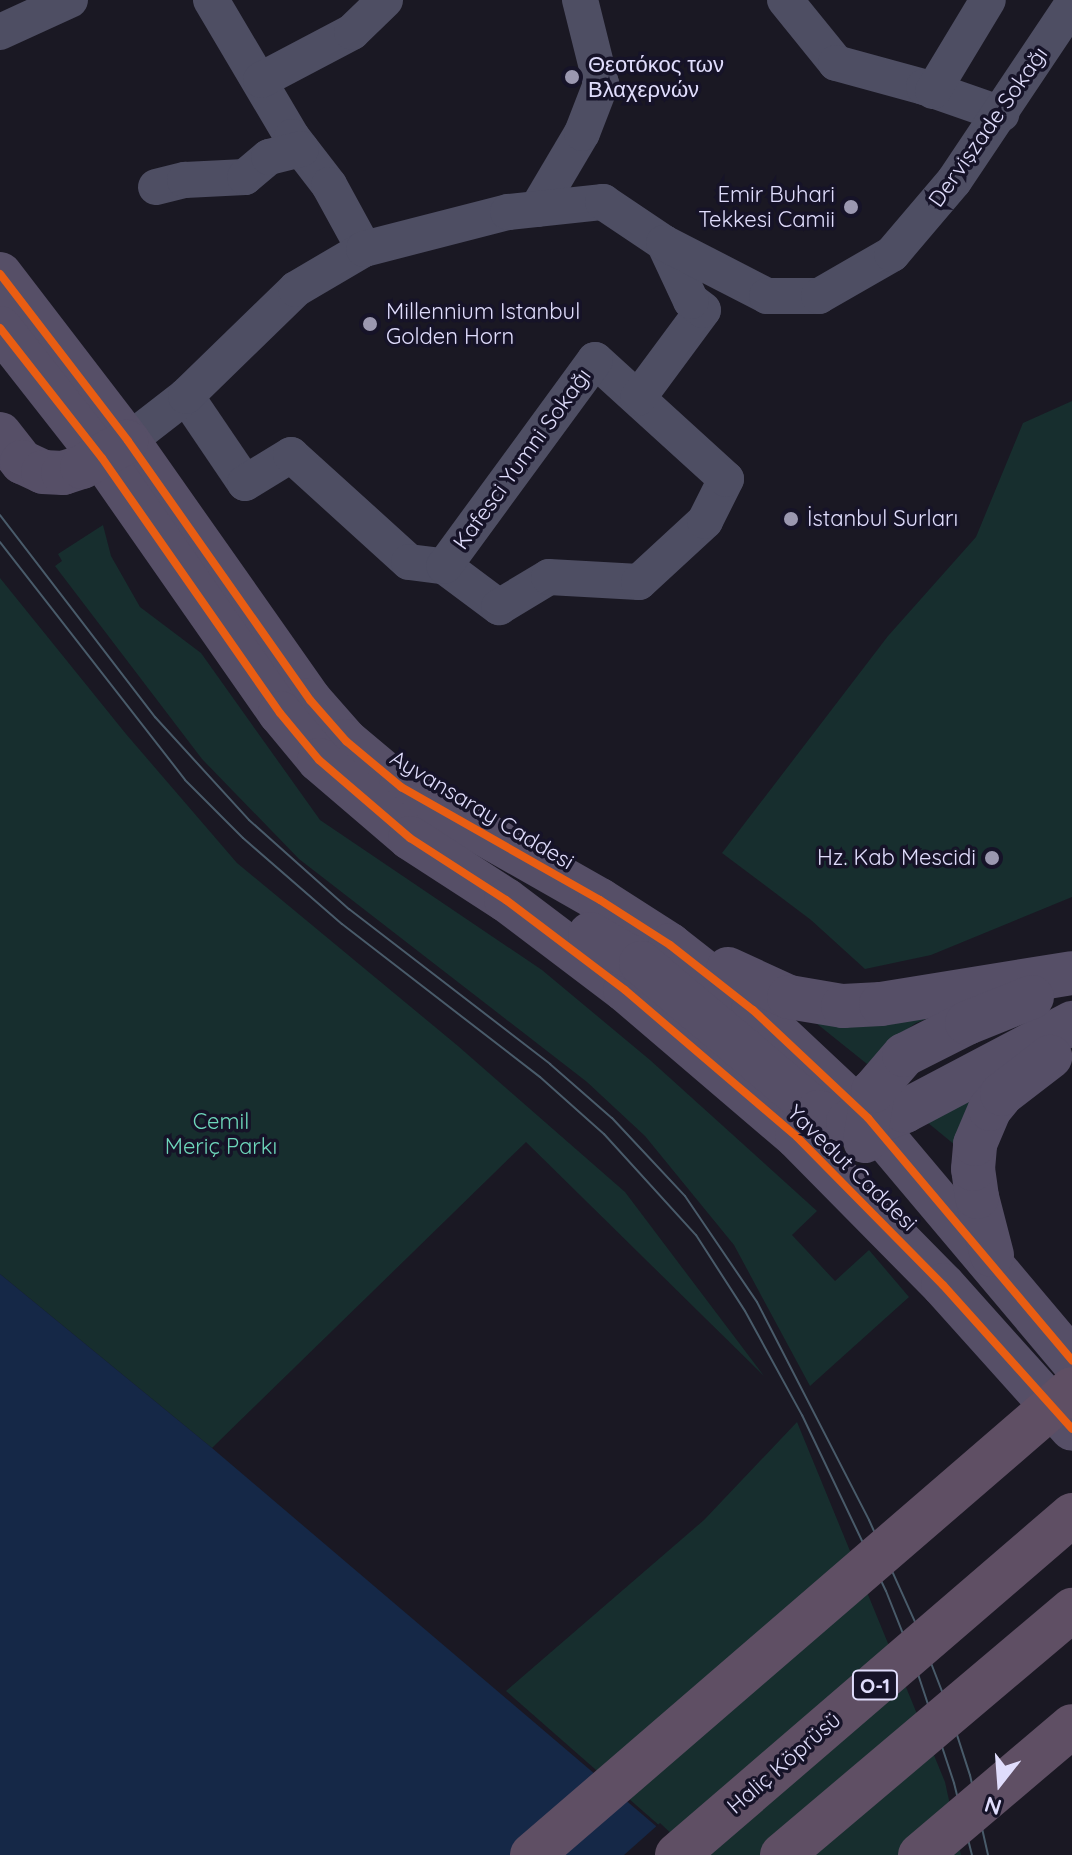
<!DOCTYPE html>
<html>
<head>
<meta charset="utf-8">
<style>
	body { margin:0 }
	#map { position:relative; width:1072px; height:1855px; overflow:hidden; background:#1a1823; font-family:Quicksand,sans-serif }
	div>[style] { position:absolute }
	.green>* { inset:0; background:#172e2e }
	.water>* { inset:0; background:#152847 }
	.pier>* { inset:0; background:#1a1823 }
	.minor>* { height:36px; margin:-18px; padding:0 18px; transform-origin:18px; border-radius:18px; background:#4e4e63 }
	.major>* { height:44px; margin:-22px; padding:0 22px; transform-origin:22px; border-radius:22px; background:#564f67 }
	.tram>* { height:2px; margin:-1px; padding:0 1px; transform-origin:1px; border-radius:1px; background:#495b6a }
	.highway-bridge>* { height:44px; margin:-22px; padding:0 22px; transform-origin:22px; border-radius:22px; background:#5f4f64 }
	.cycleway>* { height:8px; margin:-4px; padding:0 4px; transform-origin:4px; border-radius:4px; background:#e95d12 }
	.dots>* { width:22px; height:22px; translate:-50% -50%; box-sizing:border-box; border:4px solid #161328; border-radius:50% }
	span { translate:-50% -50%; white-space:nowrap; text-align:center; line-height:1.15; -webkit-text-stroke:7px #161328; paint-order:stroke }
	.shield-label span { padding:2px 6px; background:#161328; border:2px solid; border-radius:6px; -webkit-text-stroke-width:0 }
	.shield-label { font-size:20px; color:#e0ddfc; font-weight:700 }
	.poi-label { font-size:22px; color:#e0ddfc }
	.left { translate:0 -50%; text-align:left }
	.right { translate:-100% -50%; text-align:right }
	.street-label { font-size:22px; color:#e0ddfc }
	.park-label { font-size:22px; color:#6ed7bb }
	.north { position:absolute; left:960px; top:1743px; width:80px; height:80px; -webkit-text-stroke:6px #161328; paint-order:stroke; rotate:197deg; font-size:22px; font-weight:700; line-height:32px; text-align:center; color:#e0ddfc }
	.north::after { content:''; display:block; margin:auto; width:28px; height:36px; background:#e0ddfc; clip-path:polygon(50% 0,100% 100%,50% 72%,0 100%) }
</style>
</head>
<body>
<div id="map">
	<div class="green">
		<div style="clip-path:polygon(1072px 401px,1072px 897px,931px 955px,865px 969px,811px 920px,722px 853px,888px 636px,976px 537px,1023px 423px)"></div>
		<div style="clip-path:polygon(103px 525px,111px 556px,140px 607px,201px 653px,320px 820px,542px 970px,650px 1060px,817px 1211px,792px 1235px,835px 1281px,869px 1250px,909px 1297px,810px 1386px,734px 1245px,645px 1136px,587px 1082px,299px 859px,202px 759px,55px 566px,62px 561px,58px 554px)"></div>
		<div style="clip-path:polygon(0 578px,126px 734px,237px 863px,458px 1046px,625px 1192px,764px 1376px,526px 1142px,212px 1448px,0 1274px)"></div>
		<div style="clip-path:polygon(954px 1008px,916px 1023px,886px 1044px,867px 1064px,816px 1023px)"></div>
		<div style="clip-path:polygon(989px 1085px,961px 1150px,922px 1118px)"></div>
		<div style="clip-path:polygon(797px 1422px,945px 1782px,961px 1855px,693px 1855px,506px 1691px,704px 1520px)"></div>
	</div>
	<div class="water">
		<div style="clip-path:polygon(0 1274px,212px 1448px,690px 1855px,0 1855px)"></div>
	</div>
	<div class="pier">
		<div style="clip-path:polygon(660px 1823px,694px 1855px,624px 1855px)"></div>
	</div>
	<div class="minor">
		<div style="left:211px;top:0;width:159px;rotate:59.4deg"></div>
		<div style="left:292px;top:137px;width:61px;rotate:52.4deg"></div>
		<div style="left:329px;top:185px;width:73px;rotate:61.3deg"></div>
		<div style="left:785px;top:0;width:81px;rotate:51deg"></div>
		<div style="left:836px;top:63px;width:91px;rotate:15.3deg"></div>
		<div style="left:924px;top:87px;width:82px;rotate:19.3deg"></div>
		<div style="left:0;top:32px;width:77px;rotate:-24.6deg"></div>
		<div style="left:261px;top:80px;width:103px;rotate:-27.8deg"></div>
		<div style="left:352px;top:32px;width:46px;rotate:-44.1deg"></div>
		<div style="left:933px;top:91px;width:106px;rotate:-58.9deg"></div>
		<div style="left:156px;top:187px;width:30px;rotate:-14deg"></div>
		<div style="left:185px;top:180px;width:60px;rotate:-2.9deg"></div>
		<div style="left:245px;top:177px;width:31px;rotate:-40deg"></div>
		<div style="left:269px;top:157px;width:33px;rotate:-14deg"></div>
		<div style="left:537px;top:209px;width:88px;rotate:-59.4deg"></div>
		<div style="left:582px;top:133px;width:53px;rotate:-68.8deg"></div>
		<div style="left:601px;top:84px;width:87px;rotate:-104deg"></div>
		<div style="left:186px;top:396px;width:105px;rotate:55.9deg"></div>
		<div style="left:245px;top:483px;width:54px;rotate:-31.3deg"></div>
		<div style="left:291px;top:455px;width:159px;rotate:42.2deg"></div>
		<div style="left:409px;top:562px;width:35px;rotate:7deg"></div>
		<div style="left:444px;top:566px;width:69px;rotate:36.7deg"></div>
		<div style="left:499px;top:607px;width:58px;rotate:-31deg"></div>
		<div style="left:549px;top:577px;width:90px;rotate:3.2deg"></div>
		<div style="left:639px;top:582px;width:90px;rotate:-42.7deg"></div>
		<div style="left:705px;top:521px;width:47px;rotate:-63.4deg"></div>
		<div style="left:726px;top:479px;width:177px;rotate:-137.7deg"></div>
		<div style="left:595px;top:360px;width:255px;rotate:126.2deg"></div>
		<div style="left:638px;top:398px;width:109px;rotate:-53.5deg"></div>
		<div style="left:703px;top:310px;width:15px;rotate:-143deg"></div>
		<div style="left:691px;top:301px;width:64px;rotate:-115deg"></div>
		<div style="left:128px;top:441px;width:73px;rotate:-37.8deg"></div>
		<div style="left:186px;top:396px;width:153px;rotate:-44.2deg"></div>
		<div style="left:296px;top:289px;width:79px;rotate:-30.5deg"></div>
		<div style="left:364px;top:249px;width:149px;rotate:-14.4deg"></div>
		<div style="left:508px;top:212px;width:96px;rotate:-6deg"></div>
		<div style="left:603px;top:202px;width:73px;rotate:33.9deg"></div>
		<div style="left:664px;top:243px;width:116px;rotate:27.2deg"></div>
		<div style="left:767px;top:296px;width:52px"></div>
		<div style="left:819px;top:296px;width:84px;rotate:-29.9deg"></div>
		<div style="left:892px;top:254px;width:96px;rotate:-49.7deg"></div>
		<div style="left:954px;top:181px;width:212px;rotate:-56.2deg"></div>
	</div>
	<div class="major">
		<div style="left:0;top:274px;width:210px;rotate:52.5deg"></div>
		<div style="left:128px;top:441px;width:317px;rotate:54.9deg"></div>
		<div style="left:310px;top:700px;width:55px;rotate:48.7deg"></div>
		<div style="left:346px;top:741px;width:72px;rotate:39.9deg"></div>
		<div style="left:401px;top:787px;width:229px;rotate:29.6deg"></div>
		<div style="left:600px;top:900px;width:83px;rotate:32.7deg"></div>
		<div style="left:670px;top:945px;width:105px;rotate:38.1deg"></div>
		<div style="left:753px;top:1010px;width:158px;rotate:43.2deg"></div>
		<div style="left:868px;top:1118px;width:317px;rotate:49.9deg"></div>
		<div style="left:0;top:328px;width:165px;rotate:51.9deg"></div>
		<div style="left:102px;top:458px;width:311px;rotate:55.1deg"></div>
		<div style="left:280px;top:713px;width:61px;rotate:50.3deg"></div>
		<div style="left:319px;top:760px;width:120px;rotate:40.6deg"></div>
		<div style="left:410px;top:838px;width:114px;rotate:32.9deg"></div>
		<div style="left:506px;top:900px;width:149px;rotate:37.1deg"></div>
		<div style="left:625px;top:990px;width:226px;rotate:40.5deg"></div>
		<div style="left:797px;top:1137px;width:208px;rotate:45.4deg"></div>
		<div style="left:943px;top:1285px;width:193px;rotate:48.1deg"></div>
		<div style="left:0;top:434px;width:36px;rotate:52deg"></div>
		<div style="left:22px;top:462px;width:23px;rotate:25deg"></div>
		<div style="left:43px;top:472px;width:20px;rotate:3deg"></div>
		<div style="left:63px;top:473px;width:20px;rotate:-18deg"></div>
		<div style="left:82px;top:467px;width:51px;rotate:-29.6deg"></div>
		<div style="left:590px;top:934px;width:59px;rotate:29.6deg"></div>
		<div style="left:641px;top:963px;width:231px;rotate:40.1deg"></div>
		<div style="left:818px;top:1112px;width:32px;rotate:18deg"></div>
		<div style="left:848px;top:1122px;width:39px;rotate:-6deg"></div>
		<div style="left:887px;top:1118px;width:19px;rotate:-21deg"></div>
		<div style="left:905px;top:1111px;width:189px;rotate:-27.8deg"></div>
		<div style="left:728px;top:969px;width:67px;rotate:24.7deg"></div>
		<div style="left:789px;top:997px;width:55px;rotate:9.5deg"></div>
		<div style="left:843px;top:1006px;width:38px;rotate:-3deg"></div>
		<div style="left:881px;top:1004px;width:193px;rotate:-9.2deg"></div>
		<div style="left:865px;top:1141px;width:51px;rotate:-80.9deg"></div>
		<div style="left:873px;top:1091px;width:48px;rotate:-49.3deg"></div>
		<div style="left:904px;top:1055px;width:71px;rotate:-26.9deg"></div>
		<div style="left:967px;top:1023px;width:70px;rotate:-21.8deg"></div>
		<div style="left:992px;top:1255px;width:60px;rotate:-104.5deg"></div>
		<div style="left:977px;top:1197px;width:28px;rotate:-98deg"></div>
		<div style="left:973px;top:1169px;width:25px;rotate:-85deg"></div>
		<div style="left:975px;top:1144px;width:38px;rotate:-67deg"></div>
		<div style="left:990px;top:1109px;width:19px;rotate:-51deg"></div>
		<div style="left:1002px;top:1094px;width:61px;rotate:-37.6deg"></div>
	</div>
	<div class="tram">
		<div style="left:0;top:515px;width:255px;rotate:52.5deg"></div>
		<div style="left:155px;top:717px;width:139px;rotate:47.6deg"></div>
		<div style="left:249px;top:820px;width:134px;rotate:41.7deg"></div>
		<div style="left:349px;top:909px;width:254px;rotate:37.6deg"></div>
		<div style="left:550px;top:1064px;width:82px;rotate:41.1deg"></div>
		<div style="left:612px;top:1118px;width:107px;rotate:46.9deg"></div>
		<div style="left:685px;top:1196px;width:128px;rotate:55.8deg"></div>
		<div style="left:757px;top:1302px;width:245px;rotate:62.8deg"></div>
		<div style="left:869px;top:1520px;width:112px;rotate:65.7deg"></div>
		<div style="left:915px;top:1622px;width:88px;rotate:68.7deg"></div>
		<div style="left:947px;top:1704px;width:75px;rotate:72.1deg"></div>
		<div style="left:970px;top:1775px;width:82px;rotate:77.3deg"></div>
		<div style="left:0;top:542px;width:301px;rotate:52.1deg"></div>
		<div style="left:185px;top:780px;width:82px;rotate:45deg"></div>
		<div style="left:243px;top:838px;width:131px;rotate:41deg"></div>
		<div style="left:342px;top:924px;width:250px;rotate:37.7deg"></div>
		<div style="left:540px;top:1077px;width:86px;rotate:41.7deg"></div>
		<div style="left:604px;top:1134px;width:137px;rotate:47.7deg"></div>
		<div style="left:696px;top:1235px;width:90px;rotate:57.2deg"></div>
		<div style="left:745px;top:1311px;width:119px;rotate:61.3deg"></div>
		<div style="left:802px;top:1415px;width:195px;rotate:64.5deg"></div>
		<div style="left:886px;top:1591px;width:73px;rotate:68.3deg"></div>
		<div style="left:913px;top:1659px;width:131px;rotate:71.7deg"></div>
		<div style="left:954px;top:1783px;width:74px;rotate:76deg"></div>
	</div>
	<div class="highway-bridge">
		<div style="left:532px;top:1855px;width:713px;rotate:-40.79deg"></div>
		<div style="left:677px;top:1855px;width:521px;rotate:-40.72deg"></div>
		<div style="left:782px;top:1855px;width:380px;rotate:-40.2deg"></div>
		<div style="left:920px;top:1855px;width:199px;rotate:-40.3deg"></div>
	</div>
	<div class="cycleway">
		<div style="left:0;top:274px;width:210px;rotate:52.5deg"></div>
		<div style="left:128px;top:441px;width:317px;rotate:54.9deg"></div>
		<div style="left:310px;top:700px;width:55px;rotate:48.7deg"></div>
		<div style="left:346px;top:741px;width:72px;rotate:39.9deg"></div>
		<div style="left:401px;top:787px;width:229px;rotate:29.6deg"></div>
		<div style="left:600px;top:900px;width:83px;rotate:32.7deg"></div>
		<div style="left:670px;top:945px;width:105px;rotate:38.1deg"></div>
		<div style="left:753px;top:1010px;width:158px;rotate:43.2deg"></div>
		<div style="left:868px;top:1118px;width:317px;rotate:49.9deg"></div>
		<div style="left:0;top:328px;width:165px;rotate:51.9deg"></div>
		<div style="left:102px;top:458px;width:311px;rotate:55.1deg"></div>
		<div style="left:280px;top:713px;width:61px;rotate:50.3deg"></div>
		<div style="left:319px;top:760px;width:120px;rotate:40.6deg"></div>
		<div style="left:410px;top:838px;width:114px;rotate:32.9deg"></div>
		<div style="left:506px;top:900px;width:149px;rotate:37.1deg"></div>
		<div style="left:625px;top:990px;width:226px;rotate:40.5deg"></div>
		<div style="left:797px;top:1137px;width:208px;rotate:45.4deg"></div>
		<div style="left:943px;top:1285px;width:193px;rotate:48.1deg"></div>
	</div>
	<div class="dots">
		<div style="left:572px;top:77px;background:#9b98b0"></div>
		<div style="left:851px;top:207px;background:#9b98b0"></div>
		<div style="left:370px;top:324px;background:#9b98b0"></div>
		<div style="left:791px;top:519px;background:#9b98b0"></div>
		<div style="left:992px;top:858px;background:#9b98b0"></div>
	</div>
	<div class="shield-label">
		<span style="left:875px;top:1685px">O-1</span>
	</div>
	<div class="poi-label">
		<span class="left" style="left:588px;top:77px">Θεοτόκος των<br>Βλαχερνών</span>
		<span class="right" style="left:835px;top:207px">Emir Buhari<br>Tekkesi Camii</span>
		<span class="left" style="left:386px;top:324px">Millennium Istanbul<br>Golden Horn</span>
		<span class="left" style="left:807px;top:519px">İstanbul Surları</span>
		<span class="right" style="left:976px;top:858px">Hz. Kab Mescidi</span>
	</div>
	<div class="street-label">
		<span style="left:988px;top:127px;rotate:-55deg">Dervişzade Sokağı</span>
		<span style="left:522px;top:459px;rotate:-54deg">Kafesci Yumni Sokağı</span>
		<span style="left:482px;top:810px;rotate:31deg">Ayvansaray Caddesi</span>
		<span style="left:852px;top:1168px;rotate:44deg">Yavedut Caddesi</span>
		<span style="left:784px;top:1763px;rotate:-41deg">Haliç Köprüsü</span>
	</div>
	<div class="park-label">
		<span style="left:221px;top:1134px">Cemil<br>Meriç Parkı</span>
	</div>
	<div class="north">N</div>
</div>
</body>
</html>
